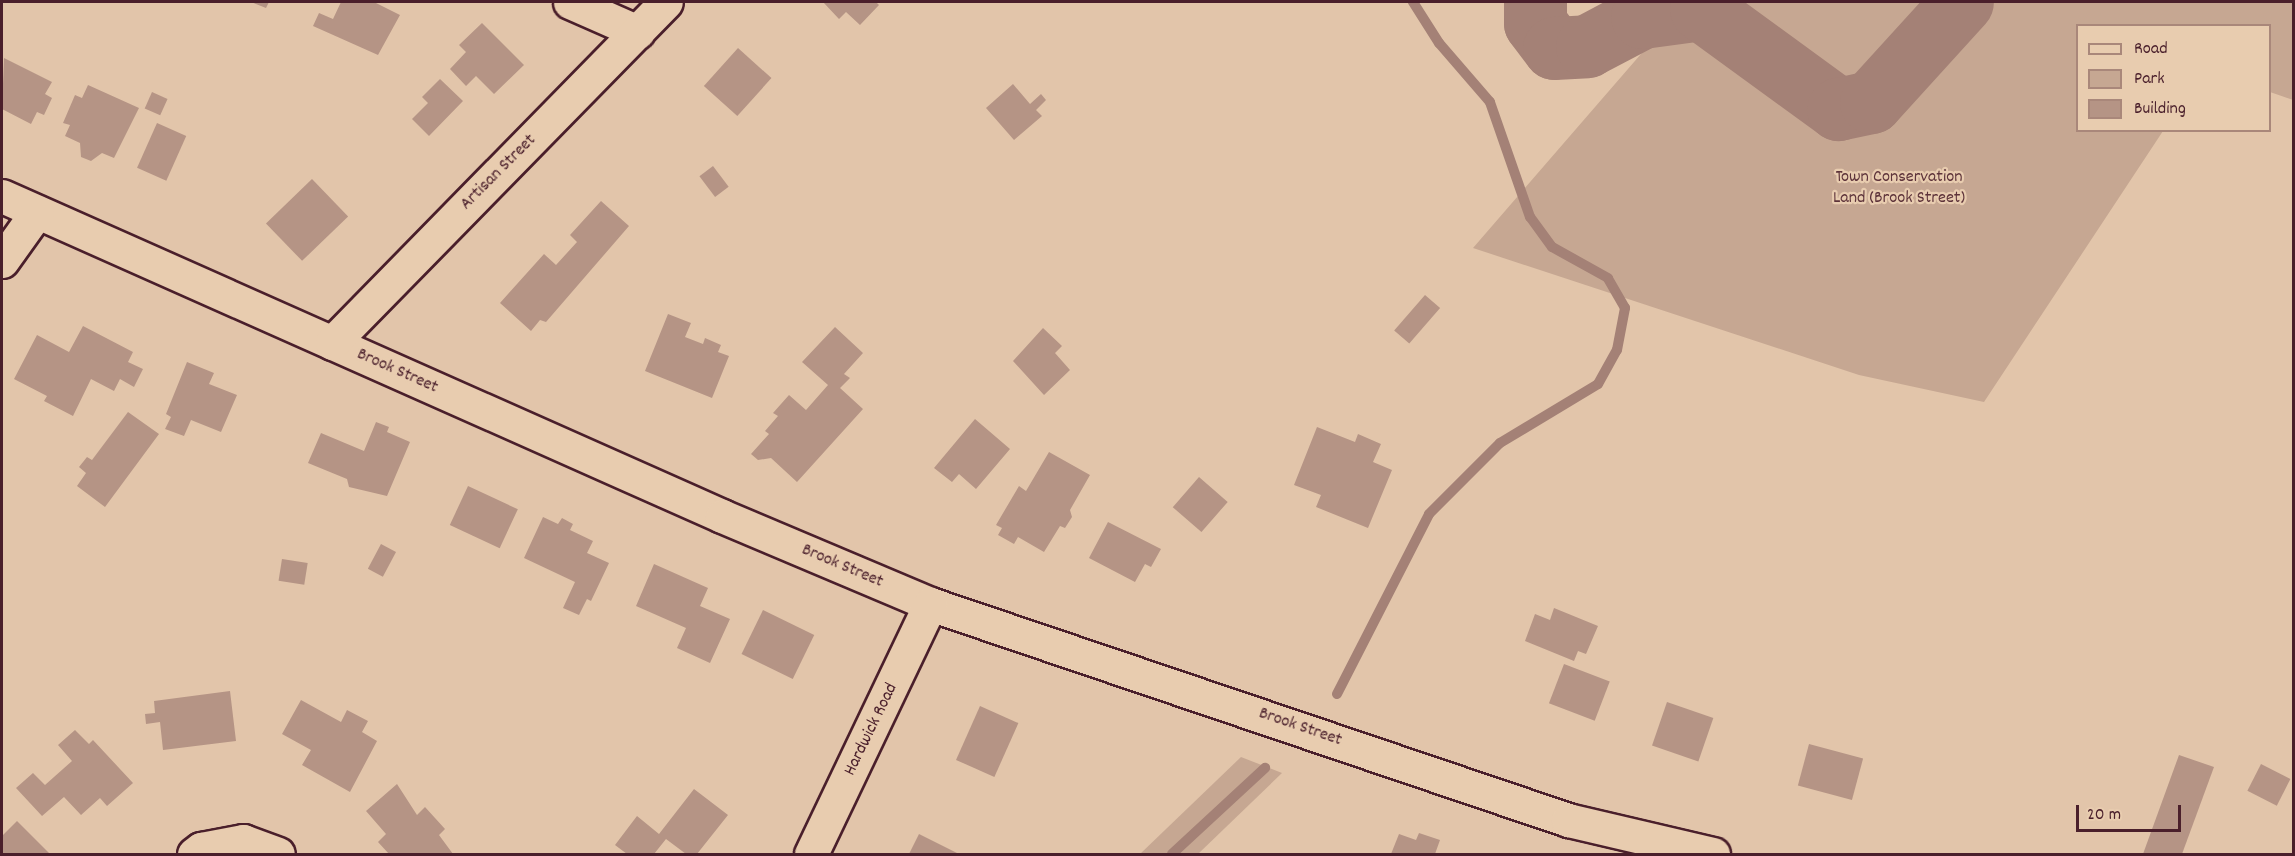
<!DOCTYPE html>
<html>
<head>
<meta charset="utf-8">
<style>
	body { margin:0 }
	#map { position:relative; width:2295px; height:856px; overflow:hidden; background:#e2c5aa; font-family:Dekko,sans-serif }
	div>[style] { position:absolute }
	.green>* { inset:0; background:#c6a792 }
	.stream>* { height:10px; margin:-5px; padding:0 5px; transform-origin:5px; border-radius:5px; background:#a48176 }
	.river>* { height:63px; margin:-31.5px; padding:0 31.5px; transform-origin:31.5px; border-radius:31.5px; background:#a48176 }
	.building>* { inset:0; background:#b59485; transform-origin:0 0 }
	.roads { filter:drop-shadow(2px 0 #4a1f2b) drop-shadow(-2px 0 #4a1f2b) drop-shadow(0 2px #4a1f2b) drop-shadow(0 -2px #4a1f2b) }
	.minor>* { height:33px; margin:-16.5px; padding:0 16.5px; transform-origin:16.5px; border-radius:16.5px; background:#e8ccaf }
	span { translate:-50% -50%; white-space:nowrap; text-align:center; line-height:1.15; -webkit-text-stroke:4.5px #e8ccaf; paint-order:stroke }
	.street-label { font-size:18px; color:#4a1f2b }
	.park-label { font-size:18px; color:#5d333a }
	.frame { position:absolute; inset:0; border:3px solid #4a1f2b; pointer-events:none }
	.legend { position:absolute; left:2076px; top:24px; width:195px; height:108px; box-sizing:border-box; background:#e8ccaf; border:2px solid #a9877a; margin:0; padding:8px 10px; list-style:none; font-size:18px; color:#4a1f2b }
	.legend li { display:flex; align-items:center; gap:12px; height:30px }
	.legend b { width:30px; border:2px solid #a9877a }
	.scale { position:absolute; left:2076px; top:805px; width:105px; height:27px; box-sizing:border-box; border:3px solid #4a1f2b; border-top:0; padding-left:8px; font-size:18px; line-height:21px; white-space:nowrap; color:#4a1f2b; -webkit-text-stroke:4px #e8ccaf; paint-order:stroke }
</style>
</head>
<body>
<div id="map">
	<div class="green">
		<div style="clip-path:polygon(1686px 2px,2293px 2px,2293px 100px,2270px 92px,2270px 26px,2078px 26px,2078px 130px,2163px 131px,1984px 402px,1859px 375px,1473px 248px)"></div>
		<div style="clip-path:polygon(1241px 757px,1282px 773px,1198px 854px,1140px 854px)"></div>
	</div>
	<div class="stream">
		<div style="left:1337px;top:694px;width:202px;rotate:-62.9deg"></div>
		<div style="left:1429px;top:514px;width:100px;rotate:-45deg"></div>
		<div style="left:1500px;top:443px;width:114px;rotate:-31deg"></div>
		<div style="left:1598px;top:384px;width:39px;rotate:-61deg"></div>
		<div style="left:1617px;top:350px;width:43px;rotate:-79.2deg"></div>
		<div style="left:1625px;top:308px;width:34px;rotate:-120deg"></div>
		<div style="left:1608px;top:278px;width:64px;rotate:-151deg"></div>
		<div style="left:1552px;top:247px;width:37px;rotate:-126deg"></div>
		<div style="left:1530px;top:217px;width:122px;rotate:-109.2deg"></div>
		<div style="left:1490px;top:102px;width:78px;rotate:-130.8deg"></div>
		<div style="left:1439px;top:43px;width:49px;rotate:-122.4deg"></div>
		<div style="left:1172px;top:854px;width:127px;rotate:-42.8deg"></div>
	</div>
	<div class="river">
		<div style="left:1535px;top:2px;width:21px;rotate:90deg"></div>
		<div style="left:1535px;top:23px;width:31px;rotate:53deg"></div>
		<div style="left:1554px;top:48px;width:33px;rotate:-3deg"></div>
		<div style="left:1587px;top:46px;width:62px;rotate:-27.8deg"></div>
		<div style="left:1642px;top:17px;width:60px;rotate:-7.7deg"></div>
		<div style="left:1701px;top:9px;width:170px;rotate:36.1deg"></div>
		<div style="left:1838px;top:109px;width:34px;rotate:-12deg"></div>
		<div style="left:1871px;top:102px;width:135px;rotate:-47.7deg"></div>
	</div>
	<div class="building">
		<div style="clip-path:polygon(251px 2px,269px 2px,266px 8px)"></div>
		<div style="clip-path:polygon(341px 2px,374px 2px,400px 15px,378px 55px,313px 26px,319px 13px,333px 19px)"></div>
		<div style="clip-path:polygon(823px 2px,876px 2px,879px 5px,860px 25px,846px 12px,839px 19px)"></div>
		<div style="clip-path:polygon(482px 23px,524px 65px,494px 94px,476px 76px,466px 86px,450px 69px,466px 52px,459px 45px)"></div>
		<div style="left:738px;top:48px;width:45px;height:51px;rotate:42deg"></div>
		<div style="clip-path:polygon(4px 58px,52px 82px,45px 94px,52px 98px,44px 115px,37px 112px,31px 124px,2px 109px)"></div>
		<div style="clip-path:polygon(440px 79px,463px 101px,429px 136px,412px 119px,428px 103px,422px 97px)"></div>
		<div style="clip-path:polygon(1013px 84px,1030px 104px,1041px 94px,1046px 100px,1036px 110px,1042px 116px,1014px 140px,986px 108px)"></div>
		<div style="clip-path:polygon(88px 85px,139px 108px,114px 158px,102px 153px,91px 161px,81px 157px,80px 143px,65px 136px,70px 125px,63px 123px,75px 95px,82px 98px)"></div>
		<div style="left:152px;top:92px;width:17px;height:18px;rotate:24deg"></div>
		<div style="left:157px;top:123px;width:32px;height:49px;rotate:24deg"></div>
		<div style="left:713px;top:166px;width:26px;height:17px;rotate:53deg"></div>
		<div style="left:312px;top:179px;width:52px;height:64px;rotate:46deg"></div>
		<div style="clip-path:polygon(601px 201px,629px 226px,546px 322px,540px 320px,531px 331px,500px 303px,544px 254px,556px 265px,577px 242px,570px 235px)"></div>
		<div style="left:1425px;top:295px;width:20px;height:47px;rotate:41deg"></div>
		<div style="clip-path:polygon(668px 314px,691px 323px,685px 337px,703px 344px,705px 338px,721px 345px,718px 352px,729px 356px,712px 398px,645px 371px)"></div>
		<div style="clip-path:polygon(83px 326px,133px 352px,128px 362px,143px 369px,134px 387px,120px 379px,114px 391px,91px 379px,73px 416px,44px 401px,47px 396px,14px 379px,37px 335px,69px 352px)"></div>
		<div style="clip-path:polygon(835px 327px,863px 353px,844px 374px,850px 378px,840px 388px,863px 409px,797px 482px,771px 458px,758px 460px,751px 454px,769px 434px,765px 431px,778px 416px,773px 413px,789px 395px,806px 410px,828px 385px,802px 362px)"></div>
		<div style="clip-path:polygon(1043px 328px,1062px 346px,1055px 353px,1070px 370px,1044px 395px,1013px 361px)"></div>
		<div style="clip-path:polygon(187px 362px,214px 373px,209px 384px,237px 395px,221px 432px,191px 420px,184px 436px,165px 429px,171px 417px,166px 414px)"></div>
		<div style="clip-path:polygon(128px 412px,159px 434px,105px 507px,77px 486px,86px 473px,79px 467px,87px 457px,92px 460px)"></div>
		<div style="clip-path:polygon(975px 419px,1010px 449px,976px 489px,959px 474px,952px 482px,934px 468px)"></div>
		<div style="clip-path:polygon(376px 422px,389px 427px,387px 432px,410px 442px,387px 496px,349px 487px,347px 479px,308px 463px,321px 433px,364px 451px)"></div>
		<div style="clip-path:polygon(1317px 427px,1355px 442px,1358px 434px,1381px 444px,1373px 462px,1392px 470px,1368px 528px,1316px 507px,1321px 495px,1294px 485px)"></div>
		<div style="clip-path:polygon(1049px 452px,1090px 475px,1070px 510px,1072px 517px,1065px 528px,1060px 526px,1044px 552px,1018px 537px,1014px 544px,998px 535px,1002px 528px,996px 525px,1019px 486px,1026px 491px)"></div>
		<div style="left:1199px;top:477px;width:38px;height:40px;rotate:41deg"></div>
		<div style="left:468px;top:486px;width:55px;height:43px;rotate:25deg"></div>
		<div style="clip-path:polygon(543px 517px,558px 524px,562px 518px,573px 524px,570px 530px,593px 541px,587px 553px,609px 563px,591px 601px,587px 599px,579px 615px,563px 608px,575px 582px,524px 558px)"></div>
		<div style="clip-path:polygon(1108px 522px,1161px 549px,1151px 567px,1145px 564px,1135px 582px,1089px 558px)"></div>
		<div style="left:381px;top:544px;width:17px;height:28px;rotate:28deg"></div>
		<div style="left:282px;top:559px;width:26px;height:22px;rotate:9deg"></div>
		<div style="clip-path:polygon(654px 564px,708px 588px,700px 606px,730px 619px,710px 663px,677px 648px,686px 628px,636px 606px)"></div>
		<div style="clip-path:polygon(1554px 608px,1598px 626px,1586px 654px,1578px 651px,1574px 661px,1525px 641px,1535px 614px,1550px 620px)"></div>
		<div style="left:763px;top:610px;width:57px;height:49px;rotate:26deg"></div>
		<div style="left:1564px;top:664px;width:49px;height:42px;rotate:21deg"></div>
		<div style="clip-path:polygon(230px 691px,236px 741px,163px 750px,160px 722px,146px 724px,145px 714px,155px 713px,154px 701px)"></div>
		<div style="clip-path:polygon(301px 700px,341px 722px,347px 710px,368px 721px,362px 732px,377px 741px,350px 792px,302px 765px,311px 750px,282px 734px)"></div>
		<div style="left:1667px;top:702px;width:49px;height:46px;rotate:19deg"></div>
		<div style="left:980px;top:706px;width:42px;height:59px;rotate:24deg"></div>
		<div style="clip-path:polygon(75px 730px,89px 744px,93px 740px,133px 783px,107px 806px,100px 798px,81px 815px,64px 797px,42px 816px,16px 788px,33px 773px,45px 785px,72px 761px,58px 745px)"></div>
		<div style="left:1809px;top:744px;width:56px;height:43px;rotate:15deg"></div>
		<div style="clip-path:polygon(2179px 755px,2214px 767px,2182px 854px,2143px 854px)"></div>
		<div style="left:2261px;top:764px;width:33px;height:30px;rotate:27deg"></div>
		<div style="clip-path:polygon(397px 784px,417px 815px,425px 807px,445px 829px,439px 835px,453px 854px,389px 854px,378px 842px,386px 834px,366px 811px)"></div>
		<div style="clip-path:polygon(694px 789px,728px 815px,697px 854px,686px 854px,666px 839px,654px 854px,627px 854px,615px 845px,637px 816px,659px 834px)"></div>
		<div style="clip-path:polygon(17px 821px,50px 854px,2px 854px,2px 836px)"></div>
		<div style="clip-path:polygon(1419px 833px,1440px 840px,1435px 854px,1391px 854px,1399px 834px,1416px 840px)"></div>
		<div style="clip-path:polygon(919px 834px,959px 854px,909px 854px)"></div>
	</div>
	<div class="roads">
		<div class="minor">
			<div style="left:570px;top:2px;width:74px;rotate:23.8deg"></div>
			<div style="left:2px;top:196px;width:788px;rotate:23.96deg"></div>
			<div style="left:722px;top:516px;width:226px;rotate:22.9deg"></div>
			<div style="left:930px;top:604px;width:674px;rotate:18.7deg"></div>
			<div style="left:1568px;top:820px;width:149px;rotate:13.2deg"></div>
			<div style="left:2px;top:261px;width:60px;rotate:-54.5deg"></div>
			<div style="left:332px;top:343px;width:477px;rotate:-45.6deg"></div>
			<div style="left:194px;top:854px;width:9px;rotate:-36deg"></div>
			<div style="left:201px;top:849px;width:43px;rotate:-10.8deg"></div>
			<div style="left:243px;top:841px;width:37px;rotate:20deg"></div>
			<div style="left:811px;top:854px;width:277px;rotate:-64.5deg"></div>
		</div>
	</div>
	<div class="street-label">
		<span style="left:499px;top:173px;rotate:-45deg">Artisan Street</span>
		<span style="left:397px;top:372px;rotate:24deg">Brook Street</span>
		<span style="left:842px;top:567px;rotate:23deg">Brook Street</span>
		<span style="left:1300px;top:728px;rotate:19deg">Brook Street</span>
		<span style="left:872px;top:730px;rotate:-64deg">Hardwick Road</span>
	</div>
	<div class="park-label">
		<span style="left:1899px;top:189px">Town Conservation<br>Land (Brook Street)</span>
	</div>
	<div class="frame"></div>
	<ul class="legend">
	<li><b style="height:8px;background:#e8ccaf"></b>Road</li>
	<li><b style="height:16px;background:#c6a792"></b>Park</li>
	<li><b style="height:16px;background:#b59485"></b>Building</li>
	</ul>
	<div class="scale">20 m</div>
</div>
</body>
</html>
